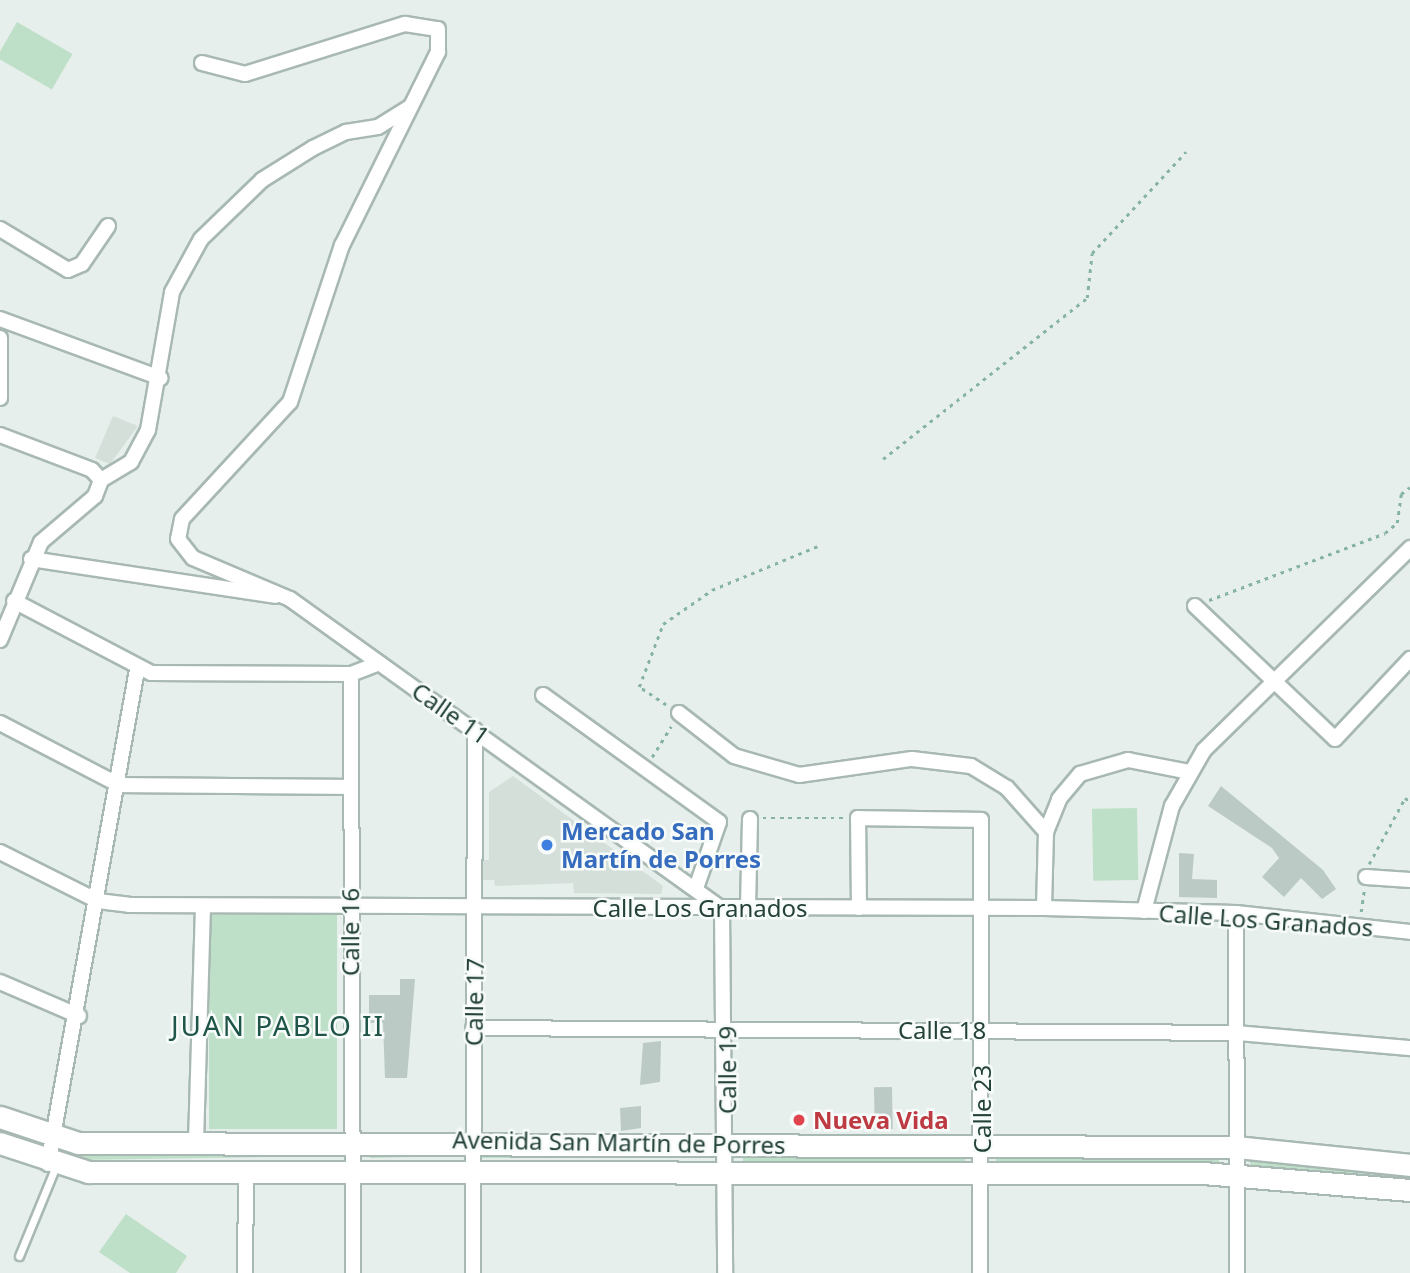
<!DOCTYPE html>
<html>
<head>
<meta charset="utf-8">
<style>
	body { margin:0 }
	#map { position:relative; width:1410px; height:1273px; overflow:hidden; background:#e6efeb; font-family:"Noto Sans",sans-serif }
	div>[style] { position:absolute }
	.built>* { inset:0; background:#d4dfda }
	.green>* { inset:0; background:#bfe0c8; transform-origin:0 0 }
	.building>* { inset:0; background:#bbcac4; transform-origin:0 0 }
	.path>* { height:2.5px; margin-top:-1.25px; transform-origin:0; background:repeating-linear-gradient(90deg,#86b3a5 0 3.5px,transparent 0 8.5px) }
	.roads { filter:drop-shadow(2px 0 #a8b8b2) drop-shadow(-2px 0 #a8b8b2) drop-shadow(0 2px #a8b8b2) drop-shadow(0 -2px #a8b8b2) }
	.service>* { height:7px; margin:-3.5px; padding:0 3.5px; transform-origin:3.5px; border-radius:3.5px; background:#fff }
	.minor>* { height:14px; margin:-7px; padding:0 7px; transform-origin:7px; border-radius:7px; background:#fff }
	.secondary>* { height:21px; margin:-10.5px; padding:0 10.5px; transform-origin:10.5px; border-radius:10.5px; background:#fff }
	.dots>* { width:19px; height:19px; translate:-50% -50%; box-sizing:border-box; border:4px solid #f7fbf9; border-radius:50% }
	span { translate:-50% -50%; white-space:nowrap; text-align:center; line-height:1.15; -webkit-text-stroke:5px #f7fbf9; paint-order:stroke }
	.street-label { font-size:24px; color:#24423a }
	.shop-label { font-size:24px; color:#366cbe; font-weight:700 }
	.left { translate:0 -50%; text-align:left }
	.health-label { font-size:24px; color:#be3a42; font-weight:700 }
	.quarter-label { font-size:28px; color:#1f5548; letter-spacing:2px }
</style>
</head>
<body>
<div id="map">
	<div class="built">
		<div style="clip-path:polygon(113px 416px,138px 426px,110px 464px,95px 458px)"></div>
		<div style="clip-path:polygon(513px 776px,663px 886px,661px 894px,574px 893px,573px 883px,495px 886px,494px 880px,481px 880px,481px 860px,489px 860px,489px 792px)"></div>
	</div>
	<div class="green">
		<div style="left:17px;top:22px;width:64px;height:41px;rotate:30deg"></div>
		<div style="left:1137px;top:808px;width:72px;height:45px;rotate:89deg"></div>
		<div style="left:209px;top:915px;width:128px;height:214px"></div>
		<div style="clip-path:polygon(73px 1152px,332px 1152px,334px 1156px,74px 1160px)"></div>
		<div style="clip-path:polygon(370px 1152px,454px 1153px,457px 1156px,370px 1158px)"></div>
		<div style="clip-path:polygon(485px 1153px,714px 1154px,716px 1158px,481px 1158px)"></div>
		<div style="left:965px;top:1153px;width:10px;height:222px;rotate:90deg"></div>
		<div style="left:996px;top:1156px;width:223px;height:8px"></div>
		<div style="clip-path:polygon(1251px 1160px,1410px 1174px,1410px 1184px,1249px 1168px)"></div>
		<div style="clip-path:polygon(126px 1214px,187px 1256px,176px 1273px,130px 1273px,99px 1252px)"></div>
	</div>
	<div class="building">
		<div style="clip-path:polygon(1221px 786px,1323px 870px,1336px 889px,1322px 899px,1301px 878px,1284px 897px,1262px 877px,1279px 858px,1272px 848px,1208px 806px)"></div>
		<div style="clip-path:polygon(1179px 853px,1194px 854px,1192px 879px,1217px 880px,1217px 898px,1179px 897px)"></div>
		<div style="clip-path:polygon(400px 979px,415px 979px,407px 1078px,385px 1078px,383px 1023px,369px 1023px,369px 995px,400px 995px)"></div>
		<div style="clip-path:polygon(661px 1041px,660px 1082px,640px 1085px,643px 1043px)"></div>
		<div style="left:892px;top:1087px;width:42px;height:18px;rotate:89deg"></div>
		<div style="clip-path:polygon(641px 1106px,641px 1128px,621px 1131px,620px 1108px)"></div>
	</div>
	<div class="path">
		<div style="left:883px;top:459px;width:260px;rotate:-38.3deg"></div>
		<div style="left:1087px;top:298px;width:45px;rotate:-83.7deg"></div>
		<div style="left:1092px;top:253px;width:138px;rotate:-47.1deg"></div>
		<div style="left:1209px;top:600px;width:188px;rotate:-20.8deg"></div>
		<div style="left:1385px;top:533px;width:16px;rotate:-40deg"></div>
		<div style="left:1397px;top:523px;width:29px;rotate:-82deg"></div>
		<div style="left:1401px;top:494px;width:11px;rotate:-38deg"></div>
		<div style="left:666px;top:705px;width:32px;rotate:-146deg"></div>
		<div style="left:639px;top:687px;width:67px;rotate:-69.1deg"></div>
		<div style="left:663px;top:624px;width:60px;rotate:-34.8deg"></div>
		<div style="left:712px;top:590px;width:117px;rotate:-22.6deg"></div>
		<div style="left:652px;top:757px;width:36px;rotate:-58deg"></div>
		<div style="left:763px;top:818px;width:81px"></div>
		<div style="left:1369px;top:864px;width:75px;rotate:-61.4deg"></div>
		<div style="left:1405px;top:798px;width:6px;rotate:31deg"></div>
		<div style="left:1361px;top:912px;width:21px;rotate:-82deg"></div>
	</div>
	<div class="roads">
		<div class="service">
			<div style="left:19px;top:1256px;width:97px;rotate:-67.7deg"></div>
		</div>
		<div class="minor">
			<div style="left:202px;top:63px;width:44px;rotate:14.3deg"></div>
			<div style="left:245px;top:74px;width:168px;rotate:-17.4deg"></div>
			<div style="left:405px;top:24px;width:33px;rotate:9deg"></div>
			<div style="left:438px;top:29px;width:23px;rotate:90deg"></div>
			<div style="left:438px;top:52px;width:216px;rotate:116.4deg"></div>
			<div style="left:342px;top:245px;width:165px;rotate:108.3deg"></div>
			<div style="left:290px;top:402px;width:159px;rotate:132.7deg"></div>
			<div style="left:182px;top:519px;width:20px;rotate:101deg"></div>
			<div style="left:178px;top:539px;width:24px;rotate:52deg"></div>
			<div style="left:193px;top:558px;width:105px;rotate:22.9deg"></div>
			<div style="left:290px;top:599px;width:532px;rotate:35.66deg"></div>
			<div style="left:722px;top:909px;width:364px;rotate:89.5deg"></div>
			<div style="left:0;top:229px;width:79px;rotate:31.1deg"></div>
			<div style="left:68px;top:270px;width:15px;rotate:-23deg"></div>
			<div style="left:82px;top:264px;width:46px;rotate:-55.6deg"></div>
			<div style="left:0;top:319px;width:171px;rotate:20.2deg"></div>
			<div style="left:0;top:338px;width:60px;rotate:90deg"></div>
			<div style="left:0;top:435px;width:98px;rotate:20.8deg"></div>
			<div style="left:92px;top:470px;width:13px;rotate:48deg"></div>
			<div style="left:101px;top:480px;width:35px;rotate:-31deg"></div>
			<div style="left:131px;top:462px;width:36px;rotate:-62deg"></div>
			<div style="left:148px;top:430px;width:140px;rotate:-80.1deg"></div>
			<div style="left:172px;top:292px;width:60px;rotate:-61.3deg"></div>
			<div style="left:201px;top:239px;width:85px;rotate:-44deg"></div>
			<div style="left:262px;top:180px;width:60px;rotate:-32.1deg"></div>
			<div style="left:313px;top:148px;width:37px;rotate:-26deg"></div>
			<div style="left:346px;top:132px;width:32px;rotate:-9deg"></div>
			<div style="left:378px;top:127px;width:36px;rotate:-32deg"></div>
			<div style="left:31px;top:559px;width:247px;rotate:8.6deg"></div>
			<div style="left:14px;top:601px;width:155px;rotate:27.7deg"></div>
			<div style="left:151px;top:673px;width:200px;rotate:0.3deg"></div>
			<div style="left:351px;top:674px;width:30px;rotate:-21deg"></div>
			<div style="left:1195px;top:606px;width:193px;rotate:43.5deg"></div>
			<div style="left:1335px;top:739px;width:110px;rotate:-46.8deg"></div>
			<div style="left:0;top:640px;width:106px;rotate:-67.3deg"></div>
			<div style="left:41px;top:542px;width:71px;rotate:-40.4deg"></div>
			<div style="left:95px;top:496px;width:17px;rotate:-69deg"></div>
			<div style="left:351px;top:674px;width:599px;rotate:89.81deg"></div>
			<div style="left:543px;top:695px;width:217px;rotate:35.8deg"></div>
			<div style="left:719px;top:822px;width:70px;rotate:109.2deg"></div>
			<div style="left:679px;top:713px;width:70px;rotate:38deg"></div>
			<div style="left:734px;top:756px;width:68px;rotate:16.3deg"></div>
			<div style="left:799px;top:775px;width:114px;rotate:-8.1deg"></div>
			<div style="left:912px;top:759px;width:59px;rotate:6.8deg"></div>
			<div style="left:971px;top:766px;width:42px;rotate:31.4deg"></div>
			<div style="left:1007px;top:788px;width:59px;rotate:48.4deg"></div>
			<div style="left:0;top:723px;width:134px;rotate:27.5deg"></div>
			<div style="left:119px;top:785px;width:231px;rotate:0.5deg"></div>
			<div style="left:0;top:852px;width:110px;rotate:26.6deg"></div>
			<div style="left:98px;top:901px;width:31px;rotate:7deg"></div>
			<div style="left:129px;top:905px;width:915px;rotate:0.19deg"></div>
			<div style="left:1044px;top:908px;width:192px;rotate:1.5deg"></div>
			<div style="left:1236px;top:913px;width:175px;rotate:6.2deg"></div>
			<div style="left:1366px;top:877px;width:44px;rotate:3.9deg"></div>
			<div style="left:748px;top:908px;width:89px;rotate:-88.7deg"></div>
			<div style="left:859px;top:908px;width:90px;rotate:-90.6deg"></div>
			<div style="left:858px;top:818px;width:123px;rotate:0.9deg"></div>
			<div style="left:981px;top:820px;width:453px;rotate:90.1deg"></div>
			<div style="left:1044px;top:908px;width:76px;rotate:-88.5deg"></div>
			<div style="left:1046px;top:832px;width:35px;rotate:-68deg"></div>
			<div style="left:1059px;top:799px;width:33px;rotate:-50deg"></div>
			<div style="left:1080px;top:774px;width:50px;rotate:-16.3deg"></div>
			<div style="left:1128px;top:760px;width:62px;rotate:11.1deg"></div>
			<div style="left:1144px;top:911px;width:109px;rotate:-75.1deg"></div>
			<div style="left:1172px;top:806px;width:64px;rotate:-60.3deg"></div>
			<div style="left:1204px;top:750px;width:289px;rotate:-44.4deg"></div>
			<div style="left:1236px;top:913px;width:360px;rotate:89.8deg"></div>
			<div style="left:0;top:982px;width:86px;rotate:23.3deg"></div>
			<div style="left:473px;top:1028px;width:764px;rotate:0.37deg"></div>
			<div style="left:1237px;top:1033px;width:174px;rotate:5deg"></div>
			<div style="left:196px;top:1142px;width:233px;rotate:-88.3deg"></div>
			<div style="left:48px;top:1164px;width:502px;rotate:-79.79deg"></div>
			<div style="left:245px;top:1273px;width:101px;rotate:-89.4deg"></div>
			<div style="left:473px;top:1273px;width:543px;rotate:-89.79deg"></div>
		</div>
		<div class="secondary">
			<div style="left:0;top:1117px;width:82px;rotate:18.4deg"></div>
			<div style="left:78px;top:1143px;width:1158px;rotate:0.2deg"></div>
			<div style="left:1236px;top:1147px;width:175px;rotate:5.9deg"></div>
			<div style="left:0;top:1143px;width:93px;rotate:18.2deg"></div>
			<div style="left:88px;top:1172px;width:1115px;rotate:0.05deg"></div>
			<div style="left:1203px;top:1173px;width:208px;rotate:4.7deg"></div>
		</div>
	</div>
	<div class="dots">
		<div style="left:547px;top:845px;background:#3f7fe0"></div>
		<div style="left:799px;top:1120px;background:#e0444e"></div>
	</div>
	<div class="street-label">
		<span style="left:451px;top:713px;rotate:35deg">Calle 11</span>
		<span style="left:700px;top:908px">Calle Los Granados</span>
		<span style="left:1266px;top:920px;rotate:4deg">Calle Los Granados</span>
		<span style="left:350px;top:932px;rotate:-90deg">Calle 16</span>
		<span style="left:474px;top:1002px;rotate:-89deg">Calle 17</span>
		<span style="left:942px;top:1030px">Calle 18</span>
		<span style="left:727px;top:1070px;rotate:-90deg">Calle 19</span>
		<span style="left:982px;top:1109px;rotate:-90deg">Calle 23</span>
		<span style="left:619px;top:1142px;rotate:1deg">Avenida San Martín de Porres</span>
	</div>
	<div class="shop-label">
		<span class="left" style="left:561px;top:845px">Mercado San<br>Martín de Porres</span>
	</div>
	<div class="health-label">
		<span class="left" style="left:813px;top:1120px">Nueva Vida</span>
	</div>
	<div class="quarter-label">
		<span style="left:278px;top:1025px">JUAN PABLO II</span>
	</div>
</div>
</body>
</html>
